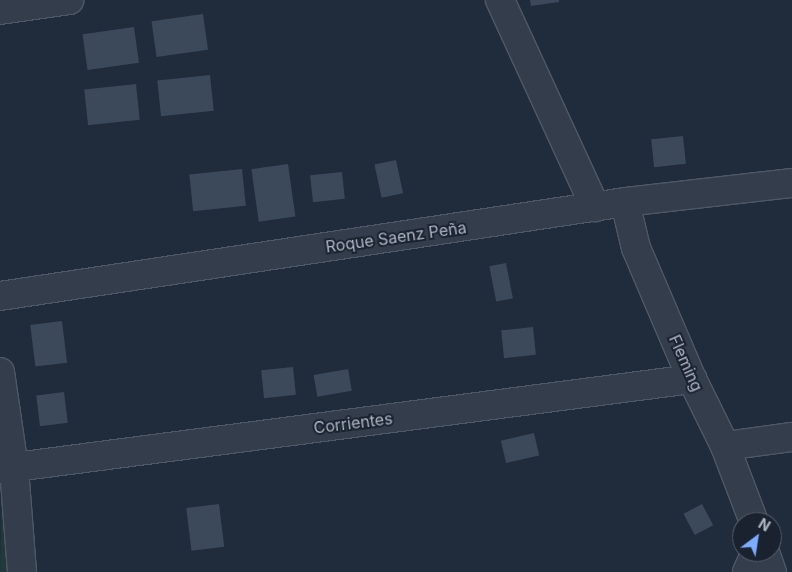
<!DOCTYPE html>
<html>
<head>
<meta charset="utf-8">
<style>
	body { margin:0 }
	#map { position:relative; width:792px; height:572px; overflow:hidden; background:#202b3b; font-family:Inter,sans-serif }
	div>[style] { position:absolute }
	.green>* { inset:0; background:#22383c }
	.building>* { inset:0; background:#3c495b; transform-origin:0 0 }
	.roads { filter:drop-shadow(1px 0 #4f5866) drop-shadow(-1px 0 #4f5866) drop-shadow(0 1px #4f5866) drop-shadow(0 -1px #4f5866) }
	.minor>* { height:28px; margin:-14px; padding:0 14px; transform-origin:14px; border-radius:14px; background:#343d4b }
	span { translate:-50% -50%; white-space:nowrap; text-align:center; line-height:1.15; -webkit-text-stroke:4px #1a2230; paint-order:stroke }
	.street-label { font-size:16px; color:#afb8c7 }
	.north { position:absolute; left:732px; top:512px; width:50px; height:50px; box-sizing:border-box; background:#1a2230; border:1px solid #565e6c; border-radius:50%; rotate:31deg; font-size:14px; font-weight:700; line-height:20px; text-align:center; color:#afb8c7 }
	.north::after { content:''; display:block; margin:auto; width:18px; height:22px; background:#7eabfe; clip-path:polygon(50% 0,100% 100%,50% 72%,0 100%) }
</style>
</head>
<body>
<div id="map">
	<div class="green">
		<div style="clip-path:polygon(2px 483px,10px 572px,0 572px)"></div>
	</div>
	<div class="building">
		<div style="clip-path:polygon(530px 0,559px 0,559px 2px,531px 6px)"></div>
		<div style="left:203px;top:14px;width:36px;height:52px;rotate:82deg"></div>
		<div style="left:134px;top:27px;width:36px;height:52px;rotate:82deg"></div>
		<div style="left:210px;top:75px;width:36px;height:53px;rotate:84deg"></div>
		<div style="left:136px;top:84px;width:36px;height:52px;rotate:84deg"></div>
		<div style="left:683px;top:136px;width:28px;height:32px;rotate:84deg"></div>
		<div style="left:396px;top:160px;width:34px;height:22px;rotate:78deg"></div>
		<div style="left:288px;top:164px;width:53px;height:37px;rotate:82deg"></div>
		<div style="left:242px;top:169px;width:37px;height:53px;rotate:84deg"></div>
		<div style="left:342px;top:172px;width:27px;height:32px;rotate:84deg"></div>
		<div style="left:506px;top:263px;width:36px;height:17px;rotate:79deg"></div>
		<div style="left:62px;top:321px;width:42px;height:32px;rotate:83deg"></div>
		<div style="left:533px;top:327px;width:28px;height:32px;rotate:84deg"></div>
		<div style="left:293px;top:367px;width:28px;height:32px;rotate:84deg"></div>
		<div style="left:348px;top:369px;width:22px;height:35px;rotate:80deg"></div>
		<div style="left:64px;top:392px;width:31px;height:28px;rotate:83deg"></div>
		<div style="left:534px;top:433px;width:23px;height:34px;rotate:77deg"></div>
		<div style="left:219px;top:504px;width:43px;height:33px;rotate:83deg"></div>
		<div style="left:702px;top:504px;width:24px;height:21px;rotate:62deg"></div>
	</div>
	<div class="roads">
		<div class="minor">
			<div style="left:500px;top:0;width:228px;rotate:65.3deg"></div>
			<div style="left:0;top:10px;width:70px;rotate:-8.2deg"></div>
			<div style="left:625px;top:202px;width:47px;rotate:76.6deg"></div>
			<div style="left:636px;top:248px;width:142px;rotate:66.9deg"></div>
			<div style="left:692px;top:379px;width:75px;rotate:63.8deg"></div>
			<div style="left:725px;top:446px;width:81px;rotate:69.1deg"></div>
			<div style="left:0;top:296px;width:632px;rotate:-8.55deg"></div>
			<div style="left:625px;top:202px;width:168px;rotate:-6.5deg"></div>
			<div style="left:0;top:372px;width:97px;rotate:81.7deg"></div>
			<div style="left:14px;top:468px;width:104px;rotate:85.6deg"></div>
			<div style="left:725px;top:446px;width:68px;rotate:-7.7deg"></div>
			<div style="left:0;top:469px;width:698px;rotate:-7.41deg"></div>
			<div style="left:765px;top:552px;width:21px;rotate:71deg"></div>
			<div style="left:747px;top:572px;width:22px;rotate:-66deg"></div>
		</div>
	</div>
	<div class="street-label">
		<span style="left:396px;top:237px;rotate:-8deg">Roque Saenz Peña</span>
		<span style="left:686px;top:363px;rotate:66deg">Fleming</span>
		<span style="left:353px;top:423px;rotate:-7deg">Corrientes</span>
	</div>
	<div class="north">N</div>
</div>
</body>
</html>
